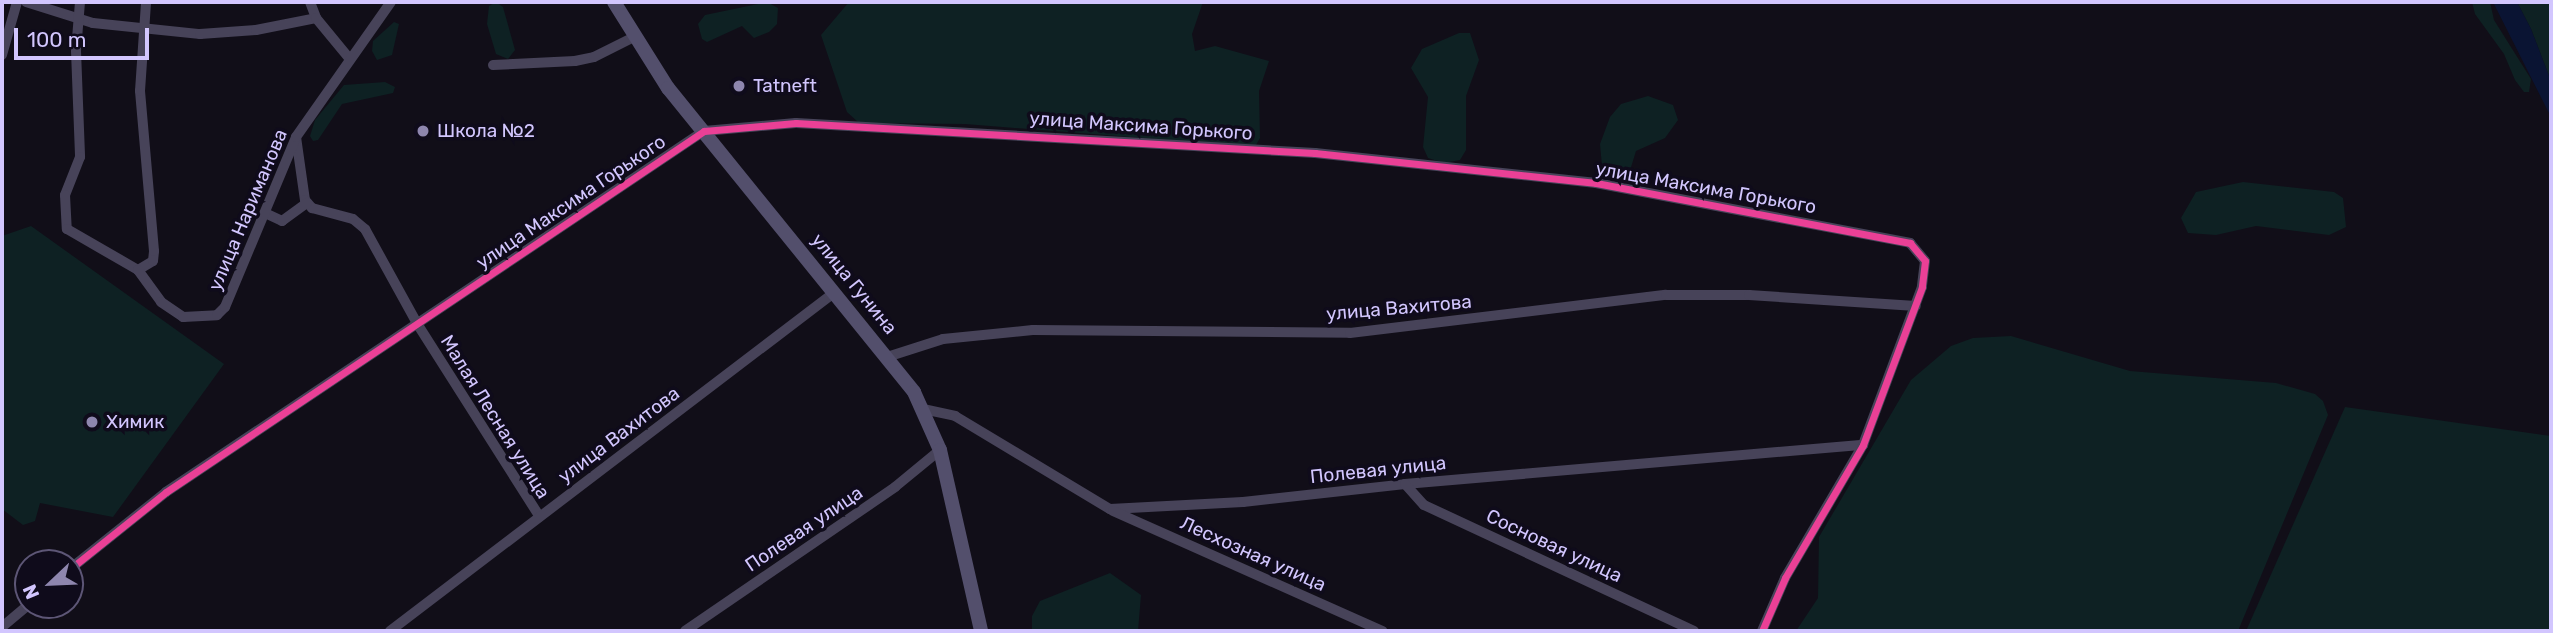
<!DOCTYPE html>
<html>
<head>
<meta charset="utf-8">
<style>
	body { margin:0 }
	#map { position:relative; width:2553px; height:633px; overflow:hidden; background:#110e18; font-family:Rubik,sans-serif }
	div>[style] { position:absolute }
	.green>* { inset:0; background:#0e2123 }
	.water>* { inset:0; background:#0a1433 }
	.minor>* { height:10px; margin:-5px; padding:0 5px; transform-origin:5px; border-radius:5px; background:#474359 }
	.secondary>* { height:14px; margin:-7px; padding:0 7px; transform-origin:7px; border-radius:7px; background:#534f6c }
	.cycleway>* { height:7px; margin:-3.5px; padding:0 3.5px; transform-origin:3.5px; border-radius:3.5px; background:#ea4096 }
	.dots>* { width:19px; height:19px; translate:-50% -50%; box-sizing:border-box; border:4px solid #0f0b1b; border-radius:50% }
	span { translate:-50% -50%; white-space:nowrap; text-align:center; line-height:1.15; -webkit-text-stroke:7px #0f0b1b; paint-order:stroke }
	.poi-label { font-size:19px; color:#d2c6fe }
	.left { translate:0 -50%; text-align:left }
	.street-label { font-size:19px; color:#d2c6fe }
	.frame { position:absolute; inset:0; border:4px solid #d2c6fe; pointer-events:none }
	.north { position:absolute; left:14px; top:549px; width:70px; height:70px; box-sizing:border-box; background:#0f0b1b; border:2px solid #5d5676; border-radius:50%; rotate:247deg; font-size:19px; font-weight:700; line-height:28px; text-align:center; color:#d2c6fe }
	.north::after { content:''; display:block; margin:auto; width:24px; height:32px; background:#8e86ae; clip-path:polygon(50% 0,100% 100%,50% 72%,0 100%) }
	.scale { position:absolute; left:14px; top:28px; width:135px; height:32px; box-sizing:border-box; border:4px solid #d2c6fe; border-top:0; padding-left:9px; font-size:21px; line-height:24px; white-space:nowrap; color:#d2c6fe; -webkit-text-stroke:5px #0f0b1b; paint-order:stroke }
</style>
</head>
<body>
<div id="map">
	<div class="green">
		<div style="clip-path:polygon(496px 2px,503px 7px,515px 50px,508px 59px,496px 54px,487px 24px,489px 6px)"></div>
		<div style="clip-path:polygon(767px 2px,778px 8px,777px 24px,769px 32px,754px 38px,742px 26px,707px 42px,702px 39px,698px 24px,705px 15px)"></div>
		<div style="clip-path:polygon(849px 2px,1203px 2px,1192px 34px,1195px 51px,1215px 46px,1269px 61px,1259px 91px,1260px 138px,1256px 145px,1245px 146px,965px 124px,859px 123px,847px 112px,821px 35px)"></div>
		<div style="clip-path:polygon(2472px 2px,2490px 2px,2494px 20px,2531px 79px,2529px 92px,2524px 92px,2515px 80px,2504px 54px,2475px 14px)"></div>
		<div style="clip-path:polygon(2517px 2px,2551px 2px,2551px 81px,2531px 29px)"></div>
		<div style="clip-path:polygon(394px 22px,399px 24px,392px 55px,377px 60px,372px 51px,373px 41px)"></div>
		<div style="clip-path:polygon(1459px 33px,1470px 33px,1479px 60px,1466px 96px,1466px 150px,1460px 160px,1444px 163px,1428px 158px,1423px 147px,1428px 97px,1411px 68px,1422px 49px)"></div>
		<div style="clip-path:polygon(385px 82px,395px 87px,393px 93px,342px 104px,318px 140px,313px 141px,310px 136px,315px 120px,344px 85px)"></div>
		<div style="clip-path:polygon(1648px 96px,1673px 105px,1678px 120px,1665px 138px,1636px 151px,1628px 177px,1618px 180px,1602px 166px,1600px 144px,1610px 117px,1621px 104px)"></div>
		<div style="clip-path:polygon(2243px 182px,2334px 192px,2343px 198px,2346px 227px,2329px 235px,2256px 226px,2216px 235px,2188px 233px,2181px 218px,2196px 192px)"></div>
		<div style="clip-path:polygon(31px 226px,224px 364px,113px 517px,40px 503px,35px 521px,23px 525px,2px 509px,2px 236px)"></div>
		<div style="clip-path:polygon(2011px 336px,2130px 371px,2276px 383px,2315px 394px,2323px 401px,2328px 415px,2238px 631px,1796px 631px,1818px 598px,1819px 537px,1911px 380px,1951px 346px,1973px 338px)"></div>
		<div style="clip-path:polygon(2345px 407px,2551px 436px,2551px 631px,2246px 631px)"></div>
		<div style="clip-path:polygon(1110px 573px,1141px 595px,1138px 631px,1032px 631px,1032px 616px,1040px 601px)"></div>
	</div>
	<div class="water">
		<div style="clip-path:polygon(2493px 2px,2517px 2px,2531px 29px,2551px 81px,2551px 117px)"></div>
	</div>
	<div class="minor">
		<div style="left:26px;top:2px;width:70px;rotate:17.4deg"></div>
		<div style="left:93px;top:23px;width:108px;rotate:5.9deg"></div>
		<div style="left:200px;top:34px;width:56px;rotate:-4.1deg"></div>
		<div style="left:256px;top:30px;width:61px;rotate:-11.3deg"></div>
		<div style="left:80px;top:2px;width:49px;rotate:94.7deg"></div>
		<div style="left:76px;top:51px;width:106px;rotate:87.8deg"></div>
		<div style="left:80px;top:157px;width:41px;rotate:111.5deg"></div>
		<div style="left:65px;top:195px;width:34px;rotate:87deg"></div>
		<div style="left:67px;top:229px;width:82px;rotate:30deg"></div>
		<div style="left:138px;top:270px;width:17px;rotate:-31deg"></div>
		<div style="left:153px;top:261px;width:10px;rotate:-84deg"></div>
		<div style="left:154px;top:251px;width:161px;rotate:-95deg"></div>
		<div style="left:140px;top:91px;width:89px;rotate:-86.1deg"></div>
		<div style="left:310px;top:2px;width:17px;rotate:69deg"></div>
		<div style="left:316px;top:18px;width:52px;rotate:50.5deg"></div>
		<div style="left:2px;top:55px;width:55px;rotate:-74.2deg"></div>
		<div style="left:493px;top:65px;width:82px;rotate:-2.8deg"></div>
		<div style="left:575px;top:61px;width:19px;rotate:-12deg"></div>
		<div style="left:594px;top:57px;width:45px;rotate:-26.6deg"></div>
		<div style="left:296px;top:137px;width:64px;rotate:81.9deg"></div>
		<div style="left:305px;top:200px;width:11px;rotate:49deg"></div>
		<div style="left:312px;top:208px;width:42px;rotate:15deg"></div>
		<div style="left:353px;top:219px;width:16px;rotate:40deg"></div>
		<div style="left:365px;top:229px;width:110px;rotate:61.1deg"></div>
		<div style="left:418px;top:325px;width:227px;rotate:57.6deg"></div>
		<div style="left:265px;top:213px;width:19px;rotate:25deg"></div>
		<div style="left:282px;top:221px;width:31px;rotate:-36deg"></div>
		<div style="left:138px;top:270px;width:39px;rotate:54deg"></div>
		<div style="left:161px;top:302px;width:27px;rotate:34deg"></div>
		<div style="left:183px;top:317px;width:34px;rotate:-3deg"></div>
		<div style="left:217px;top:315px;width:11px;rotate:-45deg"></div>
		<div style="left:225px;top:307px;width:184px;rotate:-67.3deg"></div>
		<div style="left:296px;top:137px;width:165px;rotate:-54.9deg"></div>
		<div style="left:887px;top:357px;width:59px;rotate:-17.8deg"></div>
		<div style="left:943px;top:339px;width:90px;rotate:-5.7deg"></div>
		<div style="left:1033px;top:330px;width:317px;rotate:0.5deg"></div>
		<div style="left:1350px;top:333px;width:318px;rotate:-6.9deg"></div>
		<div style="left:1666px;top:295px;width:83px"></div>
		<div style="left:1749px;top:295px;width:167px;rotate:3.8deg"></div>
		<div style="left:923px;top:409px;width:33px;rotate:12deg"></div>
		<div style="left:955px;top:416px;width:181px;rotate:31deg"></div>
		<div style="left:1110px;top:509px;width:133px;rotate:-3deg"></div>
		<div style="left:1243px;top:502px;width:163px;rotate:-6.3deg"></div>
		<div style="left:1405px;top:484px;width:460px;rotate:-4.9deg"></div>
		<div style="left:1405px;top:484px;width:28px;rotate:48deg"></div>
		<div style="left:1424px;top:505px;width:298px;rotate:25deg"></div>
		<div style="left:1113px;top:511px;width:295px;rotate:24deg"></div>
		<div style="left:70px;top:569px;width:123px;rotate:-38.7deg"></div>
		<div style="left:166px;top:492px;width:648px;rotate:-33.86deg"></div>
		<div style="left:704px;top:131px;width:92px;rotate:-5deg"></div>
		<div style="left:796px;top:123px;width:520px;rotate:3.31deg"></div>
		<div style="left:1315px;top:153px;width:283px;rotate:6.1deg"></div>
		<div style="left:1596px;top:183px;width:320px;rotate:10.8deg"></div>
		<div style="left:1910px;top:243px;width:23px;rotate:50deg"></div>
		<div style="left:1925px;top:261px;width:26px;rotate:97deg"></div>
		<div style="left:1922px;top:287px;width:169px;rotate:110.5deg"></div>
		<div style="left:1863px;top:445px;width:154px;rotate:120.4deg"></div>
		<div style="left:1785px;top:578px;width:58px;rotate:113.5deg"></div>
		<div style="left:2px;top:627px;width:34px;rotate:-40deg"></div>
		<div style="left:390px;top:631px;width:559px;rotate:-37.3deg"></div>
		<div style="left:685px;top:631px;width:255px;rotate:-34.4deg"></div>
		<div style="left:895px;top:487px;width:58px;rotate:-39.4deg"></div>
	</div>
	<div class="secondary">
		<div style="left:614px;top:2px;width:102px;rotate:57.9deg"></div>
		<div style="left:668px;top:88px;width:391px;rotate:51deg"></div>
		<div style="left:914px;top:392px;width:64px;rotate:65.9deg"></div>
		<div style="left:940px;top:450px;width:186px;rotate:77.2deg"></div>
	</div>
	<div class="cycleway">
		<div style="left:70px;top:569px;width:123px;rotate:-38.7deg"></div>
		<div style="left:166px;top:492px;width:648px;rotate:-33.86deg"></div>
		<div style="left:704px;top:131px;width:92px;rotate:-5deg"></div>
		<div style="left:796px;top:123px;width:520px;rotate:3.31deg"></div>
		<div style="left:1315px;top:153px;width:283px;rotate:6.1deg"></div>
		<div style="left:1596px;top:183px;width:320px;rotate:10.8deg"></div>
		<div style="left:1910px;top:243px;width:23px;rotate:50deg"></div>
		<div style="left:1925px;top:261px;width:26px;rotate:97deg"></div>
		<div style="left:1922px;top:287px;width:169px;rotate:110.5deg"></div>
		<div style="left:1863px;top:445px;width:154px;rotate:120.4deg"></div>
		<div style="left:1785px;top:578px;width:58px;rotate:113.5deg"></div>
	</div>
	<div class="dots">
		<div style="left:739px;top:86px;background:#8e86ae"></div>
		<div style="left:423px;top:131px;background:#8e86ae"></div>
		<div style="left:92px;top:422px;background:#8e86ae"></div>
	</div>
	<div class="poi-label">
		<span class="left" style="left:753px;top:86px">Tatneft</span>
		<span class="left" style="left:437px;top:131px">Школа №2</span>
		<span class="left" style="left:106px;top:422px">Химик</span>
	</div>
	<div class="street-label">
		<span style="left:1141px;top:126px;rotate:4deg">улица Максима Горького</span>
		<span style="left:1706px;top:188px;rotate:10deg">улица Максима Горького</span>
		<span style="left:571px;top:202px;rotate:-34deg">улица Максима Горького</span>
		<span style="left:248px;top:210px;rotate:-67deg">улица Нариманова</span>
		<span style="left:854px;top:284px;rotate:51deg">улица Гунина</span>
		<span style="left:1399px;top:308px;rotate:-5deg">улица Вахитова</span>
		<span style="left:495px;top:417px;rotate:58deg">Малая Лесная улица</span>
		<span style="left:619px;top:435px;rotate:-37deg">улица Вахитова</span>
		<span style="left:1378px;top:470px;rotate:-6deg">Полевая улица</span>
		<span style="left:804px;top:529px;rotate:-34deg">Полевая улица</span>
		<span style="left:1554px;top:546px;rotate:25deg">Сосновая улица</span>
		<span style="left:1253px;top:554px;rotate:24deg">Лесхозная улица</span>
	</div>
	<div class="frame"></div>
	<div class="north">N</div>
	<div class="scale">100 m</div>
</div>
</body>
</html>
